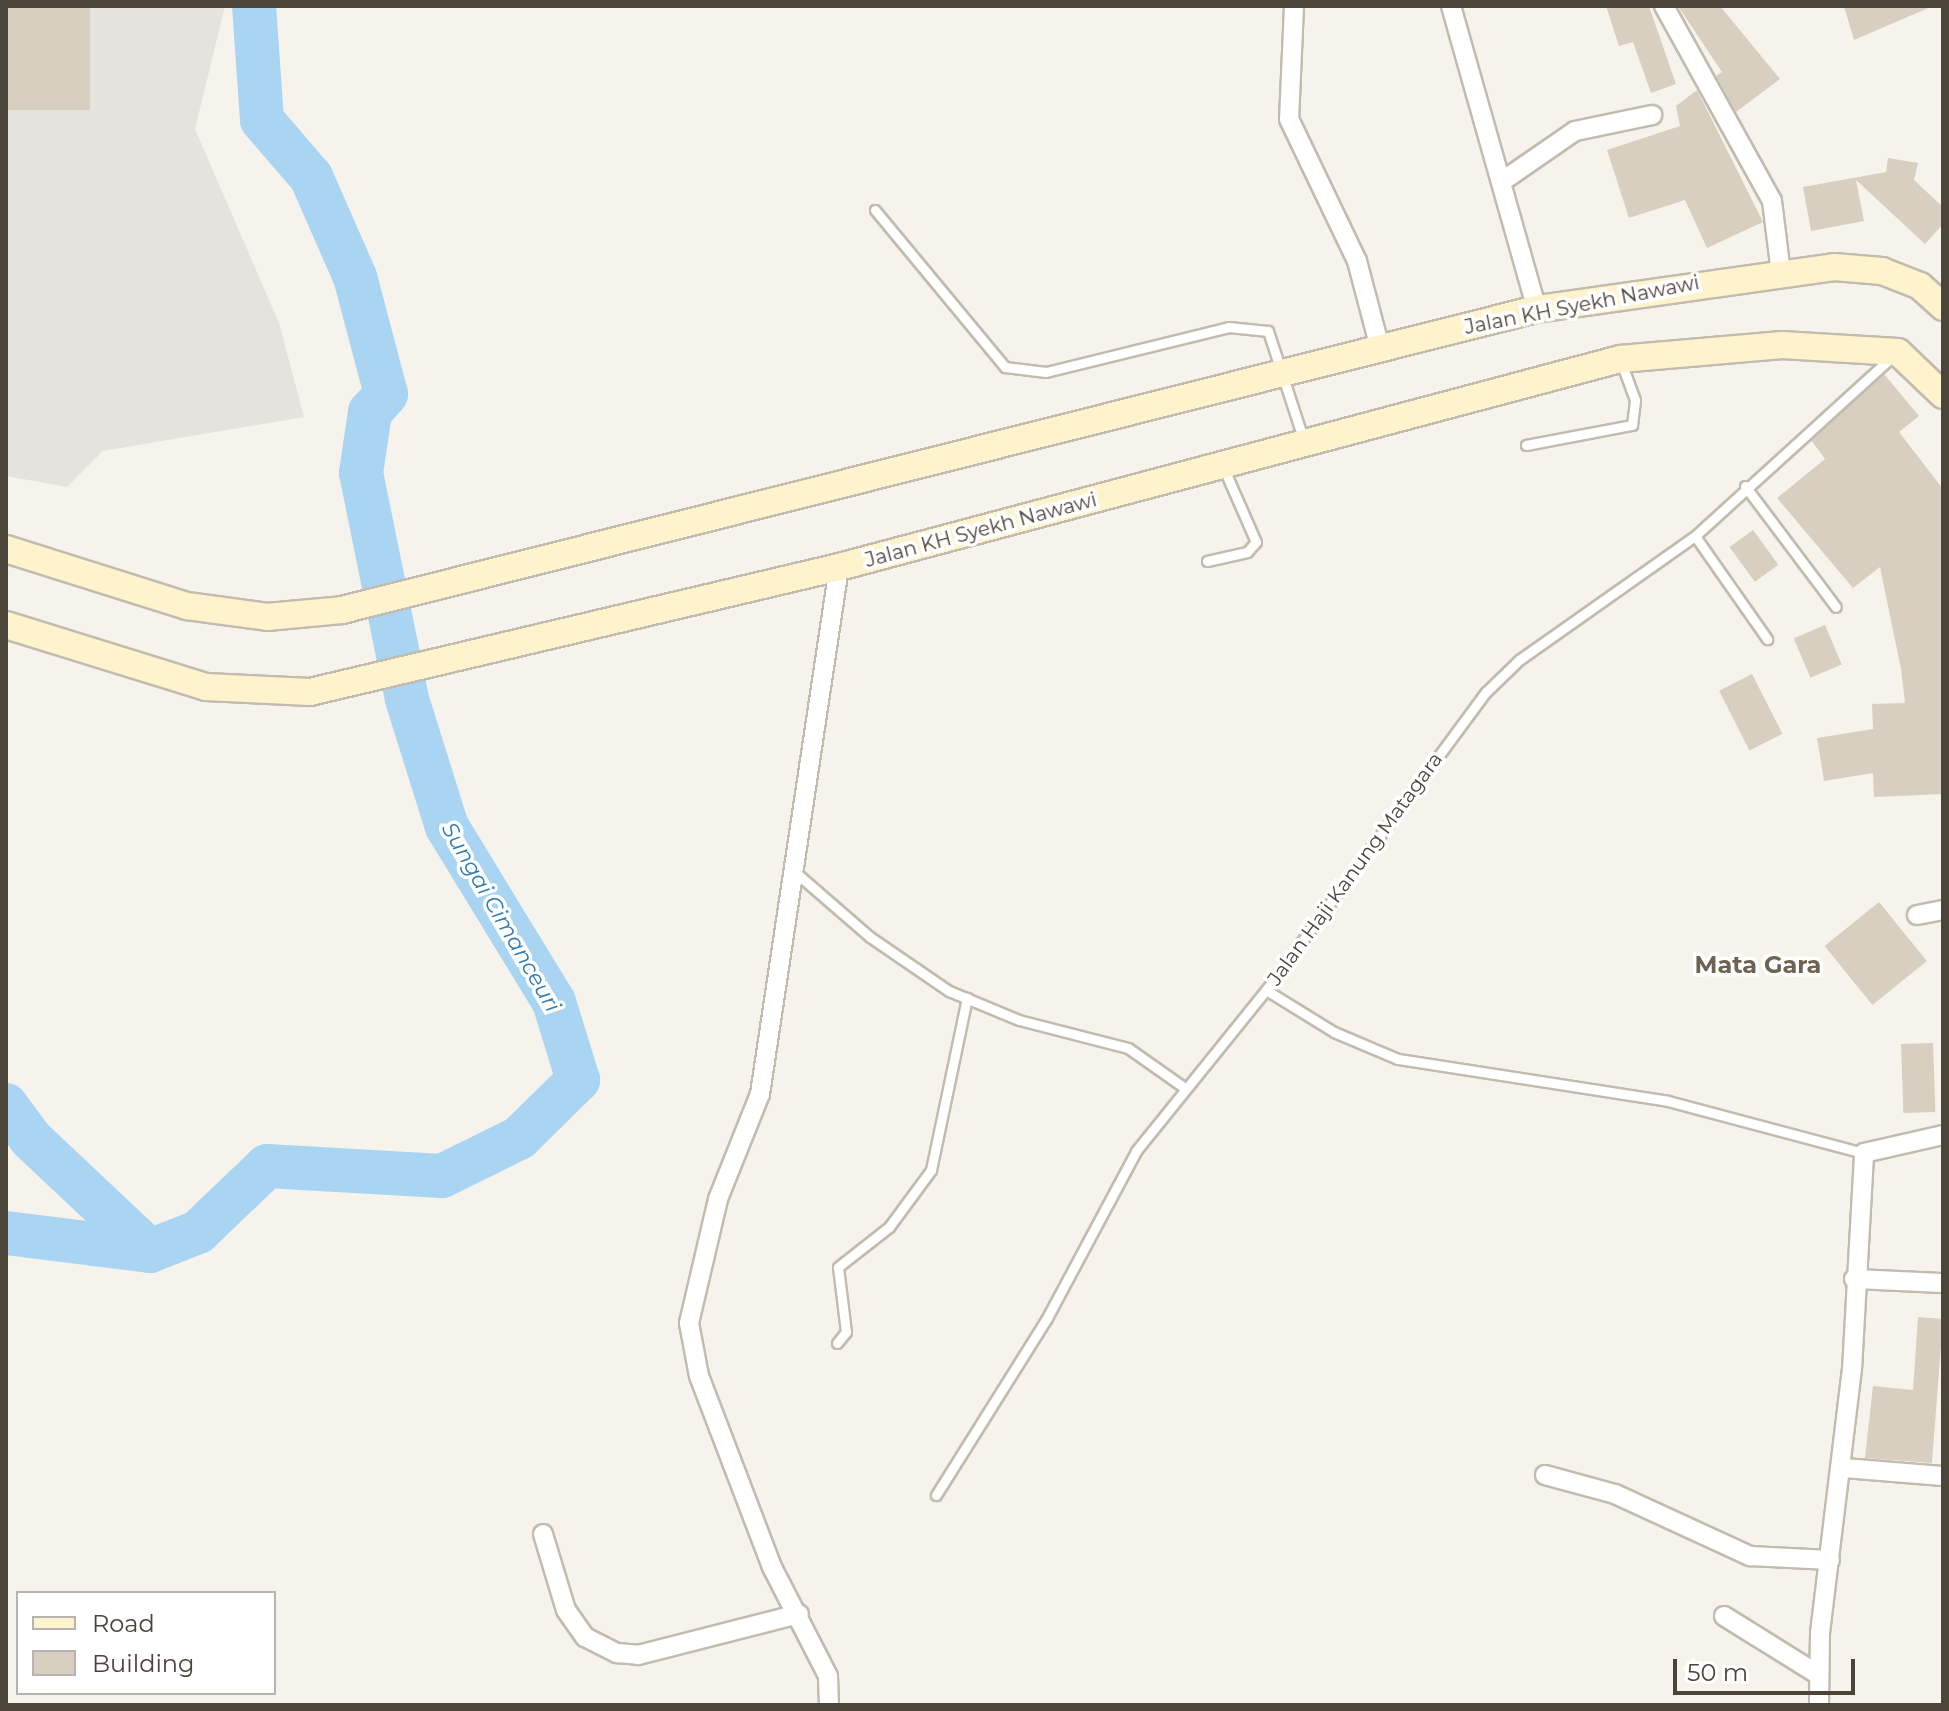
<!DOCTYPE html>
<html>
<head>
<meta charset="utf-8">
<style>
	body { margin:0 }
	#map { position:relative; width:1949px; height:1711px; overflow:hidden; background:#f6f3ec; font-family:Montserrat,sans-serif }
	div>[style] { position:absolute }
	.industrial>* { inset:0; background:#e6e2dd }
	.river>* { height:44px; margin:-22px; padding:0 22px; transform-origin:22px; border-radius:22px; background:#a9d4f2 }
	.building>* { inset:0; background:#d8cfc1; transform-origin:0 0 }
	.roads { filter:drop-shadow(2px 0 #c2bbae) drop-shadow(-2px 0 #c2bbae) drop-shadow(0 2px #c2bbae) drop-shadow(0 -2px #c2bbae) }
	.lane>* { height:9px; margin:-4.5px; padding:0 4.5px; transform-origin:4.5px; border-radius:4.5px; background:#fff }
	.street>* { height:18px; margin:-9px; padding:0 9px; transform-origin:9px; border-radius:9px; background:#fff }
	.secondary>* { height:26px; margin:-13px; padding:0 13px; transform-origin:13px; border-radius:13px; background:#fff3cd }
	span { translate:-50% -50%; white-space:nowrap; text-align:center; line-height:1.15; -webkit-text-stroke:7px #fff; paint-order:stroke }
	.street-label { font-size:20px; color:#4b4439 }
	.water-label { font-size:22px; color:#2e7ab2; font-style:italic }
	.quarter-label { font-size:24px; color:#6e6250; font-weight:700 }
	.frame { position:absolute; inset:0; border:8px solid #4b4439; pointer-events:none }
	.legend { position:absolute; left:16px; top:1591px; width:260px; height:104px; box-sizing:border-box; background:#fff; border:2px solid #b7b4b0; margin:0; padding:10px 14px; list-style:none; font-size:24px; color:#4b4439 }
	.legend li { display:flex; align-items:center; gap:16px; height:40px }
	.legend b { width:40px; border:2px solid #b7b4b0 }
	.scale { position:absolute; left:1673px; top:1659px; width:182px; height:36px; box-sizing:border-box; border:4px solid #4b4439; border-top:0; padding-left:10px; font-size:24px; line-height:28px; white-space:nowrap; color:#4b4439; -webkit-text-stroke:6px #fff; paint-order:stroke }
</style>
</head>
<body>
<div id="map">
	<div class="industrial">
		<div style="clip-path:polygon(6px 6px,225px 6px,195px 129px,279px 323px,304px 417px,103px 451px,67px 487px,6px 476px)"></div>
	</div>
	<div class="river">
		<div style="left:6px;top:1105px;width:42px;rotate:53.7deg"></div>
		<div style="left:31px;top:1139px;width:163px;rotate:43.3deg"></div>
		<div style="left:150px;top:1251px;width:52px;rotate:-21.6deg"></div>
		<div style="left:198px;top:1232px;width:95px;rotate:-43.7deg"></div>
		<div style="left:267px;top:1166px;width:175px;rotate:3.3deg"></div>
		<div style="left:442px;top:1176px;width:86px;rotate:-26.3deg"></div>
		<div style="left:519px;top:1138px;width:83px;rotate:-44.5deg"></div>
		<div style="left:578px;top:1080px;width:82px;rotate:-107.1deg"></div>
		<div style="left:554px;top:1002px;width:205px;rotate:-121.4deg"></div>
		<div style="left:447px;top:827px;width:134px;rotate:-107.4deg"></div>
		<div style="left:407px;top:699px;width:231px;rotate:-101.5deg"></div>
		<div style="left:361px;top:473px;width:62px;rotate:-81.6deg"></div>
		<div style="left:370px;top:412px;width:24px;rotate:-48deg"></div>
		<div style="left:386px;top:394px;width:121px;rotate:-104.8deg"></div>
		<div style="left:355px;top:277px;width:109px;rotate:-113.7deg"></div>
		<div style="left:311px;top:177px;width:75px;rotate:-130.7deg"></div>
		<div style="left:262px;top:120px;width:114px;rotate:-94deg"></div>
		<div style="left:6px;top:1233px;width:145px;rotate:7.1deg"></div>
	</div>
	<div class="building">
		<div style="left:6px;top:6px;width:84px;height:104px"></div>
		<div style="clip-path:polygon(1606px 6px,1649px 6px,1676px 84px,1651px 93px,1633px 42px,1619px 46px)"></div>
		<div style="clip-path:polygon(1678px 6px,1720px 6px,1780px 79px,1736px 112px,1716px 76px,1722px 72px)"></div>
		<div style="clip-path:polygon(1844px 6px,1933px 6px,1854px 40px)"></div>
		<div style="clip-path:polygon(1697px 90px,1763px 222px,1707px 248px,1685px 200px,1629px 218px,1607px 150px,1680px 126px,1676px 106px)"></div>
		<div style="clip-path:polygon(1888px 158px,1918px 163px,1914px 180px,1943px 207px,1943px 224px,1925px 244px,1856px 180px,1864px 221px,1811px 231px,1803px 187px,1886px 172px)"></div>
		<div style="clip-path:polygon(1884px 374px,1919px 416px,1899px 432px,1943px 489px,1943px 794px,1874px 797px,1873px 773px,1824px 781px,1817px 738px,1873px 729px,1872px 704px,1905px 703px,1901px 669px,1880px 567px,1853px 588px,1777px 498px,1825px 459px,1811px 440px)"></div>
		<div style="left:1753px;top:530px;width:43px;height:29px;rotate:54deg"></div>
		<div style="left:1825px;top:625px;width:43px;height:34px;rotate:67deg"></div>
		<div style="left:1752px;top:674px;width:67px;height:37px;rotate:63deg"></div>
		<div style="left:1879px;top:902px;width:76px;height:70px;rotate:51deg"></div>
		<div style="left:1933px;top:1043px;width:69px;height:32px;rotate:88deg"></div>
		<div style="clip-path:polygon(1918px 1317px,1943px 1319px,1932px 1463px,1865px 1458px,1873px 1386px,1913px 1390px)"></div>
	</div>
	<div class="roads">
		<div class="lane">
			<div style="left:875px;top:210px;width:204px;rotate:50.4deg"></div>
			<div style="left:1005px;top:367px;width:41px;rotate:7deg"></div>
			<div style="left:1046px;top:372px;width:188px;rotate:-13.8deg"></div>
			<div style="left:1229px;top:327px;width:39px;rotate:6deg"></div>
			<div style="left:1268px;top:331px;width:116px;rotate:71.9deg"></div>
			<div style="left:1526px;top:445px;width:108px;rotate:-10.7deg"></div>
			<div style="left:1632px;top:425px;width:25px;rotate:-83deg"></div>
			<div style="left:1635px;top:400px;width:40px;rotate:-110.2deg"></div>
			<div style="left:1745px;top:486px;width:151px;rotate:53.1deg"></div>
			<div style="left:1695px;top:536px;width:126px;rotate:55deg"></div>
			<div style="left:1207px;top:561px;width:41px;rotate:-12.7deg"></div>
			<div style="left:1247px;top:552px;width:13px;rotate:-48deg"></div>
			<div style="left:1256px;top:542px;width:80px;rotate:-113.7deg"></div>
			<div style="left:795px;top:872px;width:99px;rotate:40.9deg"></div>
			<div style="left:870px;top:937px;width:96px;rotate:34.4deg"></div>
			<div style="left:949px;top:991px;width:76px;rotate:22.5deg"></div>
			<div style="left:1019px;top:1020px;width:113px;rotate:14.4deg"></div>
			<div style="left:1128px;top:1048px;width:66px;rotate:35.1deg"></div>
			<div style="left:1266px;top:990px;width:80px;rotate:31.7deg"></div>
			<div style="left:1334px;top:1032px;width:69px;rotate:22.9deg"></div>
			<div style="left:1398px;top:1059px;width:273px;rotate:8.8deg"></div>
			<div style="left:1668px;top:1101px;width:203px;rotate:14.9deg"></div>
			<div style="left:837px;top:1343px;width:14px;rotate:-51deg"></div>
			<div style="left:846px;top:1332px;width:65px;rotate:-97deg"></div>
			<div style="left:838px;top:1267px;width:65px;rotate:-38.1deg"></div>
			<div style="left:889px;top:1227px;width:71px;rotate:-53.6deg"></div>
			<div style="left:931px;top:1170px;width:176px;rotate:-78.2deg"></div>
			<div style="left:936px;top:1495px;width:209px;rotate:-57.9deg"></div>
			<div style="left:1047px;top:1318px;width:189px;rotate:-61.9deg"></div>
			<div style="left:1136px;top:1151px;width:207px;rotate:-51.1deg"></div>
			<div style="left:1266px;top:990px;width:370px;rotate:-53.6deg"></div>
			<div style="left:1486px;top:692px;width:46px;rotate:-44.1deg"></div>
			<div style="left:1519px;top:660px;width:215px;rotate:-35.2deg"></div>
			<div style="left:1695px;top:536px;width:268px;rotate:-42.3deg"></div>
		</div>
		<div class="street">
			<div style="left:1294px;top:6px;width:113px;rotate:92.5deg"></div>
			<div style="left:1289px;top:119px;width:157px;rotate:64.4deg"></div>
			<div style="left:1357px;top:261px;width:90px;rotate:75.2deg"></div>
			<div style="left:1451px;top:6px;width:315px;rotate:74.2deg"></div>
			<div style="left:1664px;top:6px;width:223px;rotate:61deg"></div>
			<div style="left:1772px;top:201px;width:73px;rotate:82.9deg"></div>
			<div style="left:1504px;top:180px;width:86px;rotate:-34.6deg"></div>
			<div style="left:1575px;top:131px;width:79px;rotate:-11.7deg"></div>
			<div style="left:1917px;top:915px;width:26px;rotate:-11deg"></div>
			<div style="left:1854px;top:1279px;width:89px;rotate:2.6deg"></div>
			<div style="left:1844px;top:1468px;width:99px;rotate:4.6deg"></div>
			<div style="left:1545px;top:1475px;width:73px;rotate:15.2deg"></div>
			<div style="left:1615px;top:1494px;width:149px;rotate:24.7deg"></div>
			<div style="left:1750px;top:1556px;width:80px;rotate:2.9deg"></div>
			<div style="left:543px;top:1534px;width:79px;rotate:73.2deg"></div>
			<div style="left:566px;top:1610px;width:33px;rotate:55deg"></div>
			<div style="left:585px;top:1637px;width:36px;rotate:27deg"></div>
			<div style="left:617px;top:1653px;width:21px;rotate:5deg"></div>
			<div style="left:638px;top:1655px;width:166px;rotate:-14.3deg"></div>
			<div style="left:1724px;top:1616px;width:110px;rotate:31.9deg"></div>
			<div style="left:829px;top:1705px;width:29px;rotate:-92deg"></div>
			<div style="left:828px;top:1676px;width:123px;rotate:-117.2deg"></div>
			<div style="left:772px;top:1567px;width:204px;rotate:-110.9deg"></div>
			<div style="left:699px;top:1376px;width:54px;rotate:-100.7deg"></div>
			<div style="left:689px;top:1323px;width:127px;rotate:-76.8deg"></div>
			<div style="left:718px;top:1199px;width:113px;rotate:-68.2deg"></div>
			<div style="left:760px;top:1094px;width:533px;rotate:-81.47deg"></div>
			<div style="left:1819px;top:1705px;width:72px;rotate:-89.2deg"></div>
			<div style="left:1820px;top:1633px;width:265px;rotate:-83.1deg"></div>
			<div style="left:1852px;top:1370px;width:217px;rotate:-86.8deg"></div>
			<div style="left:1864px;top:1153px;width:81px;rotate:-12.8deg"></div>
		</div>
		<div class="secondary">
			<div style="left:6px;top:549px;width:190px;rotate:17.5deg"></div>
			<div style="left:187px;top:606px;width:81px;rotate:7.8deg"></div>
			<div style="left:267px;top:617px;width:75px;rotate:-5.3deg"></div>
			<div style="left:342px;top:610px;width:1232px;rotate:-14.14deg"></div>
			<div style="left:1537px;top:309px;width:300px;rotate:-8deg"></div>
			<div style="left:1834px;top:267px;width:48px;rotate:4.8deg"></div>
			<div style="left:1882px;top:271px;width:41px;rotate:21.5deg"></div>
			<div style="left:1920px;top:286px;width:31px;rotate:42deg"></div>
			<div style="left:6px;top:625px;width:209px;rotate:17.2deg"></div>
			<div style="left:206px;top:687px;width:104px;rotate:2.8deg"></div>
			<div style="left:310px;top:692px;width:544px;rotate:-13.29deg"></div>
			<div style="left:839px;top:567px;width:808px;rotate:-14.91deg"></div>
			<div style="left:1620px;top:359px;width:163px;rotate:-4.9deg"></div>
			<div style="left:1782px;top:345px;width:116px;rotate:3.5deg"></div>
			<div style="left:1898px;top:352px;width:62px;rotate:43.7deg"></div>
		</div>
	</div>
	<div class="street-label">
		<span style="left:1582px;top:305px;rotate:-11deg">Jalan KH Syekh Nawawi</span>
		<span style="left:981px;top:530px;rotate:-15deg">Jalan KH Syekh Nawawi</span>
		<span style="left:1355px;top:869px;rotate:-54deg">Jalan Haji Kanung Matagara</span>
	</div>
	<div class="water-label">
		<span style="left:501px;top:917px;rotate:60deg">Sungai Cimanceuri</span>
	</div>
	<div class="quarter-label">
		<span style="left:1758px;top:965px">Mata Gara</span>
	</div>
	<div class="frame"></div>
	<ul class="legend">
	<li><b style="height:10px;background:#fff3cd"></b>Road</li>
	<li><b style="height:22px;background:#d8cfc1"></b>Building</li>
	</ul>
	<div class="scale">50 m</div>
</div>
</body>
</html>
